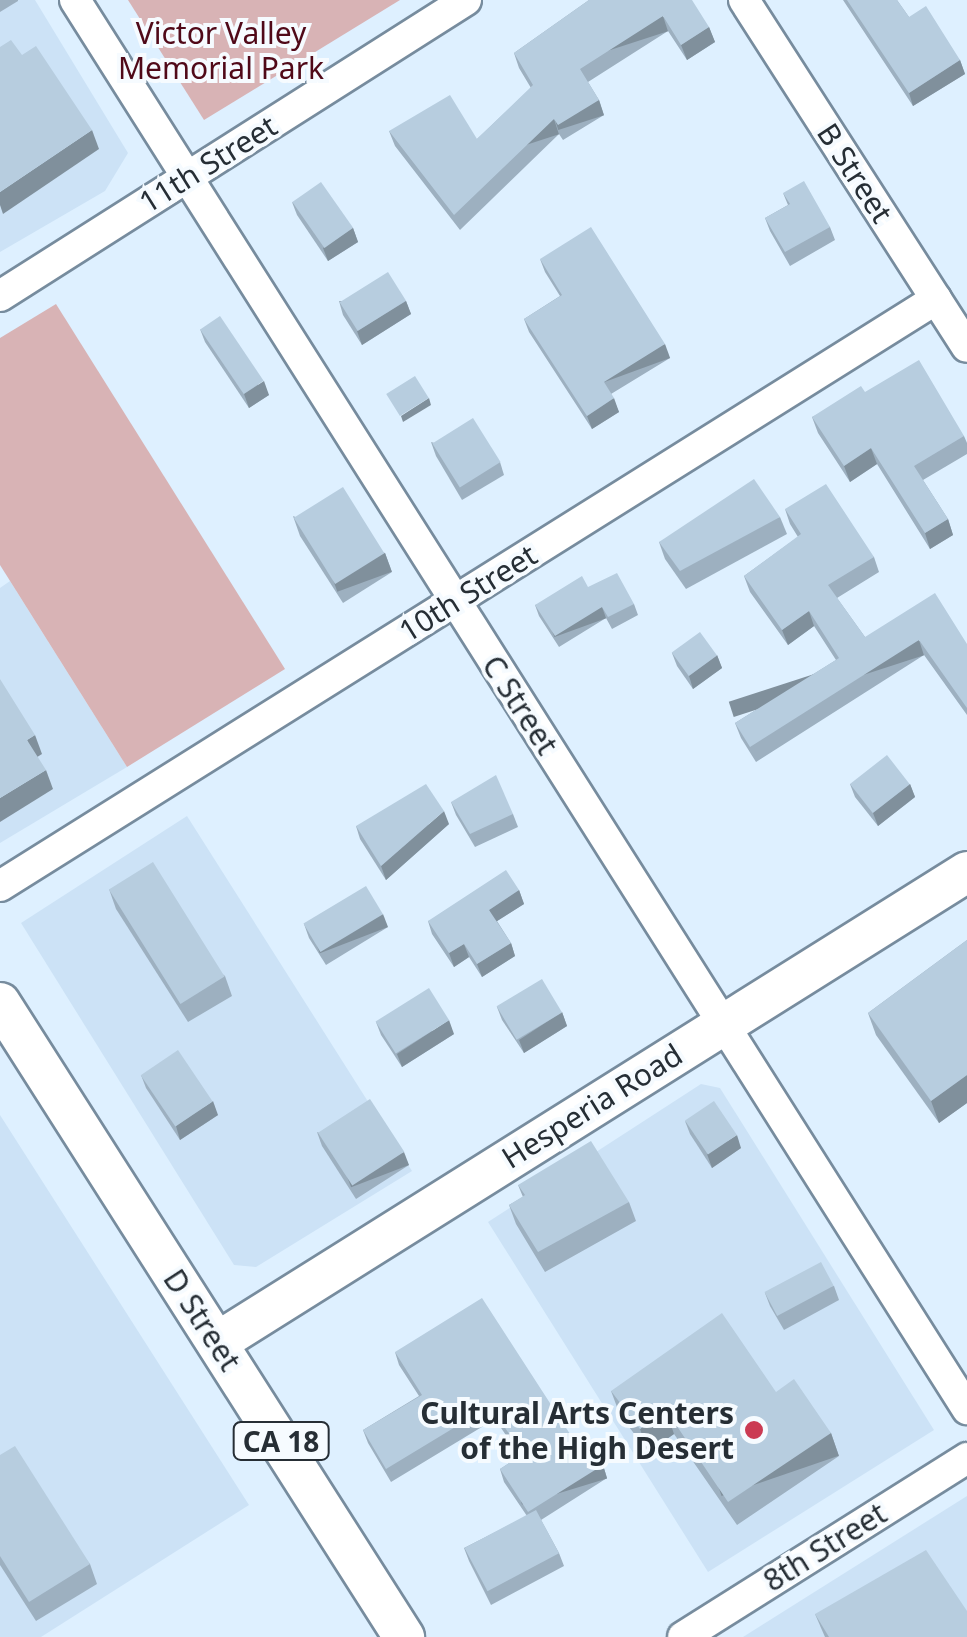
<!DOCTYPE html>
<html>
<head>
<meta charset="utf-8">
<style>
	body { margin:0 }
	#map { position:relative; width:967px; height:1637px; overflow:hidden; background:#def0ff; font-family:"Noto Sans",sans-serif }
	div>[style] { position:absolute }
	.built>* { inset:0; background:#cce2f6 }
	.green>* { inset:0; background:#d8b3b5 }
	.roads { filter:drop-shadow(2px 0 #778c9e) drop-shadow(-2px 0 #778c9e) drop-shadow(0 2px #778c9e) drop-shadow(0 -2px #778c9e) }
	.minor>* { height:30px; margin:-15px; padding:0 15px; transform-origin:15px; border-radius:15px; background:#fff }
	.major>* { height:40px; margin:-20px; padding:0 20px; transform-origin:20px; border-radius:20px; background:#fff }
	.wall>* { inset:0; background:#9db0c0 }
	.shaded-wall>* { inset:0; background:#80909c; transform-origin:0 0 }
	.building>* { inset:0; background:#b7cddf; transform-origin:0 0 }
	.dots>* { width:28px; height:28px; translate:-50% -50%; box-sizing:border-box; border:5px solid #f6fbff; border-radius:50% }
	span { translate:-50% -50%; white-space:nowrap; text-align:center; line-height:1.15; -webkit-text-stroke:8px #f6fbff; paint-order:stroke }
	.shield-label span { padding:2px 8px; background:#f6fbff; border:2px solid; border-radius:8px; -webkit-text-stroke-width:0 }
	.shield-label { font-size:28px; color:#262e35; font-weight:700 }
	.park-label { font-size:30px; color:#500918 }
	.street-label { font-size:30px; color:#262e35 }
	.poi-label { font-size:30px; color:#262e35; font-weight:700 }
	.right { translate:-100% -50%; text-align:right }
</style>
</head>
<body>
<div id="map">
	<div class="built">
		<div style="clip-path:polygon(0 0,35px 0,128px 153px,105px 191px,0 252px)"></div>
		<div style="clip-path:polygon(10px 581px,127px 767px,0 843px,0 588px)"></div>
		<div style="clip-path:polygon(187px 816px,412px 1171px,256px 1267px,234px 1265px,21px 923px)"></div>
		<div style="clip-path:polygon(701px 1084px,720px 1088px,934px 1430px,708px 1572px,488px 1222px)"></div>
		<div style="clip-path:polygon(0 1115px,249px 1505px,41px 1637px,0 1637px)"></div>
		<div style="clip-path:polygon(967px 1496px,967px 1637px,743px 1637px)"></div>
	</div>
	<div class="green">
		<div style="clip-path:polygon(128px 0,400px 0,204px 120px)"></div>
		<div style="clip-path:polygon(56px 304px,285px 669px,127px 767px,0 565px,0 338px)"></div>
	</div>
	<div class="roads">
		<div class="minor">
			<div style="left:75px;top:0;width:1668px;rotate:57.66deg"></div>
			<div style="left:744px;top:0;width:412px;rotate:57.3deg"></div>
			<div style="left:0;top:296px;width:552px;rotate:-32.42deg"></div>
			<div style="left:0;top:886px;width:1105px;rotate:-32.09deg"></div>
			<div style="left:683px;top:1637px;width:336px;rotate:-32.2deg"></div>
		</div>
		<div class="major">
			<div style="left:0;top:1003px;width:752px;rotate:57.49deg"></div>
			<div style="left:218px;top:1342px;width:884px;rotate:-32.11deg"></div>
		</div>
	</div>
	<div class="wall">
		<div style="clip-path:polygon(0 0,18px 0,18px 1px,0 12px)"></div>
		<div style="clip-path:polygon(589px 0,709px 27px,715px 42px,687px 60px,668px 31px,588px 82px,599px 100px,604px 115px,563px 140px,559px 134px,460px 230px,395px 146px,389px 131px,477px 139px,531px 88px,519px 68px,514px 53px)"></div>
		<div style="clip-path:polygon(843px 0,897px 0,909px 17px,960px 60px,965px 74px,913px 106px)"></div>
		<div style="clip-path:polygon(783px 193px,830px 227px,835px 240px,790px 266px,770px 231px,765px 218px,788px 205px)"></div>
		<div style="clip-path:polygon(292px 202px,353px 228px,358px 242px,328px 261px,297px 215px)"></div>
		<div style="clip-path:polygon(540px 259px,670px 358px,611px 394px,619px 412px,592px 429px,529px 332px,524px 319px,560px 296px,545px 272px)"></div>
		<div style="clip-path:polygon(339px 301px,406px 301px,411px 314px,362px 345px,343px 315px)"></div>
		<div style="clip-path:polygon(200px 329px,269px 395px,249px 408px,205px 342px)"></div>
		<div style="clip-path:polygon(865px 392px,964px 436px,967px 443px,967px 454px,923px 480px,948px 519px,953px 535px,930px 549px,877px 464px,850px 482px,818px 433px,812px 417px)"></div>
		<div style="clip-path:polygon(431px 442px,500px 462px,504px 475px,462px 500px,436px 456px)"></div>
		<div style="clip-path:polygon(785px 509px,874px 557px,879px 572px,837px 598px,865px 637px,967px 644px,967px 715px,924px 655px,756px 762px,741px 738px,735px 723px,836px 660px,814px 626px,788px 645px,750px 592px,744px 576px,798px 537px,790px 524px)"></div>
		<div style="clip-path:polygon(293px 516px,385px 553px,392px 572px,343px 603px,300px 536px)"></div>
		<div style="clip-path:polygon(780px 517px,787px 534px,686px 589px,665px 559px,659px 542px)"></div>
		<div style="clip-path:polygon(588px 587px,634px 604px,638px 615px,612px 629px,606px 618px,559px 647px,539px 616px,535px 605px)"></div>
		<div style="clip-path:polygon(672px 653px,717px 655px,722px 668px,693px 689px,677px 666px)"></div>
		<div style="clip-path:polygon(850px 784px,910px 784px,915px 797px,878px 826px,855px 797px)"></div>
		<div style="clip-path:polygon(451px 802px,513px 814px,518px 827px,475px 847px,456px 815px)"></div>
		<div style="clip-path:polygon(449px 824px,386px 880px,360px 839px,356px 826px)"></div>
		<div style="clip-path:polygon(109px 889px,225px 976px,232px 996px,188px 1022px,116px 909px)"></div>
		<div style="clip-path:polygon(519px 890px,524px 904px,497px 921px,511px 943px,515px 956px,482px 977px,469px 957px,454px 967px,432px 934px,428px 921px)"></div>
		<div style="clip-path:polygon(304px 924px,388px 927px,326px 965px,309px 938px)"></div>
		<div style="clip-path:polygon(967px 940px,967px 1103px,939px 1123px,876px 1035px,868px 1013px)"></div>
		<div style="clip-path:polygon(497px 1007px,562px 1012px,567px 1026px,524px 1053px,502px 1020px)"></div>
		<div style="clip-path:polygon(376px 1022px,454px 1034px,402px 1067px,381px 1035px)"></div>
		<div style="clip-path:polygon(141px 1075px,218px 1115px,180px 1140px,146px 1088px)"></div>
		<div style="clip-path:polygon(685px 1121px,741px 1148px,712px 1168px,690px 1134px)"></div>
		<div style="clip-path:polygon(317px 1132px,409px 1165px,356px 1199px,322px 1146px)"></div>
		<div style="clip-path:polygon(518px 1185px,629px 1202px,636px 1221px,545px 1272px,516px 1224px,509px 1205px,523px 1197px)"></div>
		<div style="clip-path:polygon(834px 1286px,839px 1300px,784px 1330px,770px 1306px,765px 1293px)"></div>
		<div style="clip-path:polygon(395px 1352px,581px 1451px,603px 1465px,607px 1478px,541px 1520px,559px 1553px,564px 1566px,491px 1605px,469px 1561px,464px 1548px,527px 1516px,504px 1482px,500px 1469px,520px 1456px,495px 1419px,391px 1482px,368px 1443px,363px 1430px,419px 1396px,399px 1365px)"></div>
		<div style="clip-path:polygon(611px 1391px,776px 1392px,831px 1433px,839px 1456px,737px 1525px,674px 1434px,648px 1452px,620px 1415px)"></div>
		<div style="clip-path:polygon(0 1455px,90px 1564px,97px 1584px,36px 1621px,0 1565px)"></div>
		<div style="clip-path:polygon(815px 1614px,967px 1637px,825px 1637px)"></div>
	</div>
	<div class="shaded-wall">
		<div style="left:663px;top:16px;width:16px;height:98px;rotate:72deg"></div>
		<div style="clip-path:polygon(709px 27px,715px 42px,687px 60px,681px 45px)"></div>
		<div style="clip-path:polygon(960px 60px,965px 74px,913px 106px,909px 93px)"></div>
		<div style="left:599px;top:100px;width:16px;height:48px;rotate:72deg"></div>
		<div style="left:554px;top:119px;width:16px;height:139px;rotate:72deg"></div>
		<div style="clip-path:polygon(92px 130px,99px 149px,3px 214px,0 205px,0 192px)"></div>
		<div style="clip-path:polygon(353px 228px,358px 242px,328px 261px,323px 248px)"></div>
		<div style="clip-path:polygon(406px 301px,411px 314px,362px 345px,357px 331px)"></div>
		<div style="left:665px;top:344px;width:15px;height:72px;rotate:70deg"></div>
		<div style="clip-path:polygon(264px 381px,269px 395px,249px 408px,244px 394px)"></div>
		<div style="clip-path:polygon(429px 398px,431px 405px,403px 422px,401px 416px)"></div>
		<div style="clip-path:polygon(614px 398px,619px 412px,592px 429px,587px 416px)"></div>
		<div style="clip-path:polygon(871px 448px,877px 464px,850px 482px,844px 466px)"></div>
		<div style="clip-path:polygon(948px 519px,953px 535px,930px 549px,925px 533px)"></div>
		<div style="left:385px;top:553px;width:20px;height:58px;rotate:70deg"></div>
		<div style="left:602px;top:607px;width:12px;height:55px;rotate:70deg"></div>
		<div style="clip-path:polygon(809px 611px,814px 626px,788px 645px,782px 630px)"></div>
		<div style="left:919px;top:640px;width:16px;height:200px;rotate:72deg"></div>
		<div style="clip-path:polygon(717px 655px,722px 668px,693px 689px,689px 676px)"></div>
		<div style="clip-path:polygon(35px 735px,42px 754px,34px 759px,27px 740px)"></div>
		<div style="clip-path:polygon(46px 770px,53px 789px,0 822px,0 798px)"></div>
		<div style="clip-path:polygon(910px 784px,915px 797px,878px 826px,873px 813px)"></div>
		<div style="clip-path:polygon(444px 811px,449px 824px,386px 880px,381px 866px)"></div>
		<div style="clip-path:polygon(519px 890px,524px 904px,494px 923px,489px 910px)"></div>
		<div style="left:383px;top:914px;width:14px;height:73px;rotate:69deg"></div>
		<div style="clip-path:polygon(511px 943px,515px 956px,482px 977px,477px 964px)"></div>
		<div style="clip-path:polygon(464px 944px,469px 957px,454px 967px,449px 953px)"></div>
		<div style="clip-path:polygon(562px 1012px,567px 1026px,524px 1053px,519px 1040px)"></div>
		<div style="clip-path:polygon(449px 1020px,454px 1034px,402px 1067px,397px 1054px)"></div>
		<div style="clip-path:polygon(967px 1075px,967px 1103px,939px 1123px,931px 1101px)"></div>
		<div style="clip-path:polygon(213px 1101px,218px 1115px,180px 1140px,176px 1126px)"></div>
		<div style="clip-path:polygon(737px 1135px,741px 1148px,712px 1168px,707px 1154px)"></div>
		<div style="left:404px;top:1152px;width:14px;height:62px;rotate:69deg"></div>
		<div style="clip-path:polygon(666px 1410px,674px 1434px,648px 1452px,640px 1429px)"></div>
		<div style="left:831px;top:1433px;width:24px;height:124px;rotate:71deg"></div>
		<div style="left:603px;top:1465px;width:14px;height:89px;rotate:73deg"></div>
	</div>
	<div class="building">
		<div style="clip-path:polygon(589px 0,692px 0,709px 27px,681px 45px,663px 16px,580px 69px,599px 100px,558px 125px,554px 119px,454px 215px,389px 131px,450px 95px,477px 139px,533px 85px,514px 53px)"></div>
		<div style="clip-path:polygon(847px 0,897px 0,909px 17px,926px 6px,960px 60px,909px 93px)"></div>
		<div style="clip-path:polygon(11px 40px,22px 55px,36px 46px,92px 130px,0 192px,0 47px)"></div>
		<div style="clip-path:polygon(804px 181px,830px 227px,785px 252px,765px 218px,790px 204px,783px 193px)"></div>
		<div style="left:321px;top:182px;width:56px;height:35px;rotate:55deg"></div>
		<div style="clip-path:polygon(591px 227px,665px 344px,604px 382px,614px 398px,587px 416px,524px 319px,562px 295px,540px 259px)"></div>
		<div style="left:388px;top:272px;width:34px;height:57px;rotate:58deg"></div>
		<div style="left:220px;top:316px;width:78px;height:24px;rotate:56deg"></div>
		<div style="clip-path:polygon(919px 360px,964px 436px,914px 466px,948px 519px,925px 533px,871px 448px,844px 466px,812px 417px,861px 386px,865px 392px)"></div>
		<div style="left:415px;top:376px;width:26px;height:34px;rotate:58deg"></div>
		<div style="left:473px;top:418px;width:52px;height:48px;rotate:58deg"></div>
		<div style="clip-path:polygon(754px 479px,780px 517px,680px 571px,659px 542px)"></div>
		<div style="clip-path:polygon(826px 484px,874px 557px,828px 585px,865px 637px,935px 593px,967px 644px,967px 708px,919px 640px,750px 747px,735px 723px,839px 658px,809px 611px,782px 630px,744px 576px,801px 534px,785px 509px)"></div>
		<div style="left:343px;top:487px;width:78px;height:58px;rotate:58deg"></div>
		<div style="clip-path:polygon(617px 573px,634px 604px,608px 617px,602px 607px,555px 636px,535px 605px,582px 576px,588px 587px)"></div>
		<div style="left:700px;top:632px;width:29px;height:35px;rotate:54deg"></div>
		<div style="clip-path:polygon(0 679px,35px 735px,27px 740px,46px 770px,0 798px)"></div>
		<div style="left:887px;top:755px;width:37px;height:47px;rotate:52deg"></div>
		<div style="clip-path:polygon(496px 775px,513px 814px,470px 834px,451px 802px)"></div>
		<div style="clip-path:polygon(426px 784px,444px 811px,381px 866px,356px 826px)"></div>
		<div style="left:153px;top:862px;width:135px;height:52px;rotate:58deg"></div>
		<div style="clip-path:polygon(506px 870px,519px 890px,489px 910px,511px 943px,477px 964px,464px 944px,449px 953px,428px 921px)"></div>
		<div style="left:366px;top:886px;width:33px;height:73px;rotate:59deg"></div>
		<div style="clip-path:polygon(967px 940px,967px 1075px,931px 1101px,868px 1013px)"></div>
		<div style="left:542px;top:979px;width:39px;height:53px;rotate:59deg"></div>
		<div style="left:429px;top:988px;width:38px;height:63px;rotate:58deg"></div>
		<div style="left:178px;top:1050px;width:62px;height:45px;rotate:56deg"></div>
		<div style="left:370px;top:1099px;width:63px;height:62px;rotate:57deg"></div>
		<div style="left:714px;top:1101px;width:41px;height:35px;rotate:56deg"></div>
		<div style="clip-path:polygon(591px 1141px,629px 1202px,538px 1252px,509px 1205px,525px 1195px,518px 1185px)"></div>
		<div style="left:821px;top:1262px;width:27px;height:64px;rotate:62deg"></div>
		<div style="clip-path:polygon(482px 1298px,581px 1451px,590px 1445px,603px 1465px,528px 1512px,500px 1469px,523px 1454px,490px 1406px,386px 1469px,363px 1430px,422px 1395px,395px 1352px)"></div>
		<div style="clip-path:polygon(722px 1313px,776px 1392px,794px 1379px,831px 1433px,728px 1502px,666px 1410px,640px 1429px,611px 1391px)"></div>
		<div style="clip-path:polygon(15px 1446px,90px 1564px,29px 1602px,0 1556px,0 1455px)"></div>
		<div style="left:536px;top:1510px;width:49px;height:81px;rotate:62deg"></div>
		<div style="clip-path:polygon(926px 1550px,967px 1611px,967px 1637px,829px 1637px,815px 1614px)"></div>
	</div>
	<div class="dots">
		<div style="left:754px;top:1430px;background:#cb3b53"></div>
	</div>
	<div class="shield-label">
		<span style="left:281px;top:1441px">CA 18</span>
	</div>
	<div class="park-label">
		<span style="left:221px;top:50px">Victor Valley<br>Memorial Park</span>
	</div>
	<div class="street-label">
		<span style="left:208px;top:164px;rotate:-32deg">11th Street</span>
		<span style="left:855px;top:173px;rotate:57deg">B Street</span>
		<span style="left:468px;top:593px;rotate:-32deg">10th Street</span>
		<span style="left:520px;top:705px;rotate:57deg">C Street</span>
		<span style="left:592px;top:1106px;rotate:-32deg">Hesperia Road</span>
		<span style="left:202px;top:1320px;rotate:57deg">D Street</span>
		<span style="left:825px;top:1547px;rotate:-32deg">8th Street</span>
	</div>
	<div class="poi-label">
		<span class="right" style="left:734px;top:1430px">Cultural Arts Centers<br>of the High Desert</span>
	</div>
</div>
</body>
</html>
